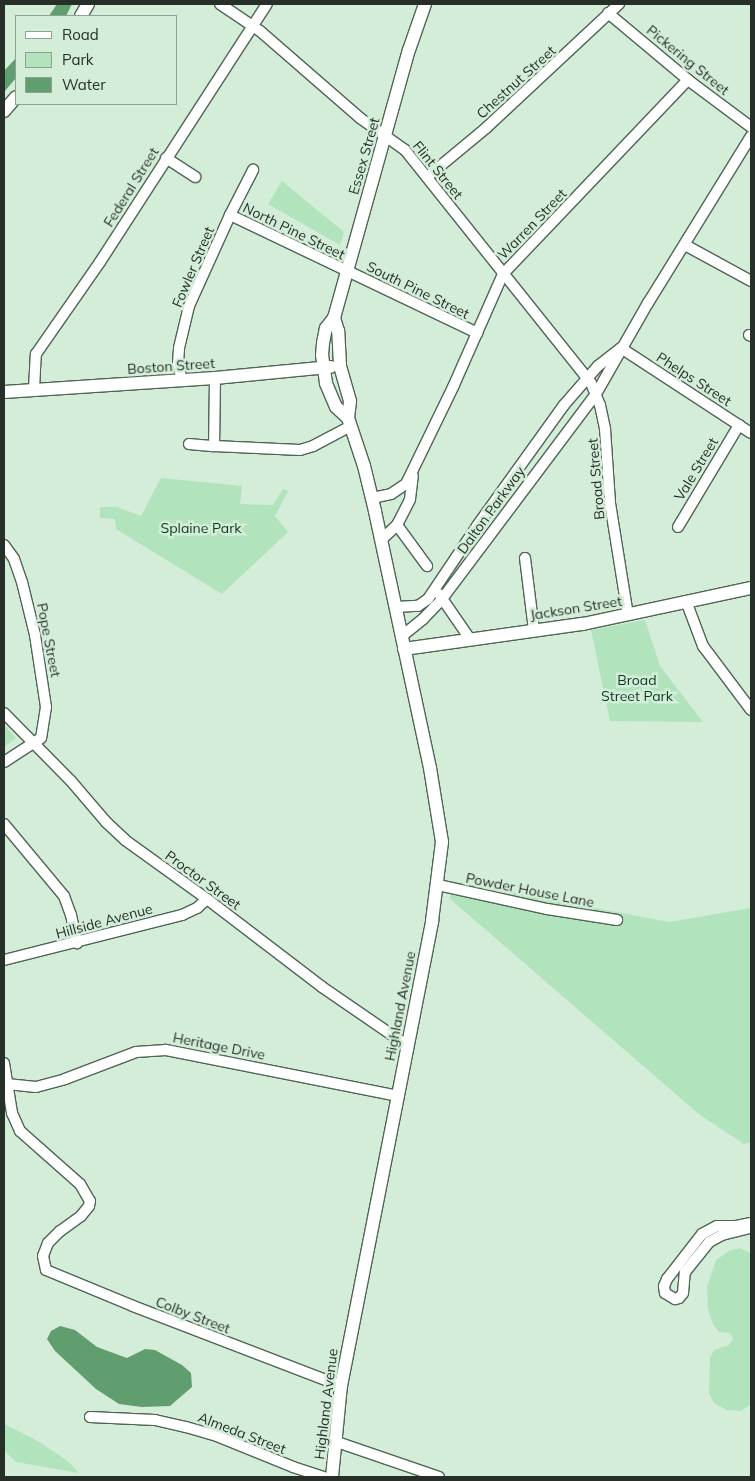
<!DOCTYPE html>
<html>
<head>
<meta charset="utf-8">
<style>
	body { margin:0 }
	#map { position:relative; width:755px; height:1481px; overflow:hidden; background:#d4edd9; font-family:Mulish,sans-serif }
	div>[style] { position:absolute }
	.green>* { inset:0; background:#b1e3bc }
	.water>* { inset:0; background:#609e70 }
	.roads { filter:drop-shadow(1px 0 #4f6554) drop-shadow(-1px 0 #4f6554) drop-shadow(0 1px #4f6554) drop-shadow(0 -1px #4f6554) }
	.minor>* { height:10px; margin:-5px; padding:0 5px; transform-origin:5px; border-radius:5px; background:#fff }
	.major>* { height:12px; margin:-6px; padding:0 6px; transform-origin:6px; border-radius:6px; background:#fff }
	span { translate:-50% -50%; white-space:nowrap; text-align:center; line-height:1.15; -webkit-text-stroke:5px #d4edd9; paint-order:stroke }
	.street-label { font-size:14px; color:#262f28 }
	.park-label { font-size:14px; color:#083a1b }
	.frame { position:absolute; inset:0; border:5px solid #262f28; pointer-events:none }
	.legend { position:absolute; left:15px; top:15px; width:162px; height:90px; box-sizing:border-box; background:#d4edd9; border:1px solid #8ea192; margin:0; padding:6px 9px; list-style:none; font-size:15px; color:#262f28 }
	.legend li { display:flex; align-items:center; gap:10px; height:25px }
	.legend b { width:25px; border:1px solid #8ea192 }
</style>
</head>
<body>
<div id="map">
	<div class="green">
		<div style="clip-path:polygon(282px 181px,344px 232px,340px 245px,268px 204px)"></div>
		<div style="clip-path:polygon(161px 478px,242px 486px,240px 504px,273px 505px,283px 489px,288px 491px,275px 516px,288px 532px,222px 594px,116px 529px,115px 519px,100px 518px,100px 507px,117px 507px,141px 516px)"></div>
		<div style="clip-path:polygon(645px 620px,660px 666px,703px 722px,610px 721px,591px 630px)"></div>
		<div style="clip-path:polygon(4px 725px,16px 738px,4px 747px)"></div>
		<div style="clip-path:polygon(452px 881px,669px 922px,751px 908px,751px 1142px,744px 1144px,700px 1115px,450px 899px)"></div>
		<div style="clip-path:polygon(740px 1248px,751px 1253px,751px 1404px,741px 1411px,727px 1410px,714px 1403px,709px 1393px,710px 1358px,714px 1350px,729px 1345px,733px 1338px,729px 1333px,719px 1332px,713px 1324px,708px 1310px,707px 1287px,716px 1260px,729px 1251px)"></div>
		<div style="clip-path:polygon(4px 1424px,34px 1439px,56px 1453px,70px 1463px,79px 1473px,16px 1462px,4px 1450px)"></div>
	</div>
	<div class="water">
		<div style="clip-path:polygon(57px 4px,72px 4px,66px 16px,49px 16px)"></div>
		<div style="clip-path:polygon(16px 58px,16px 78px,4px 92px,4px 71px)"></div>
		<div style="clip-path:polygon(60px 1326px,75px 1330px,97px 1347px,127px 1358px,145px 1349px,155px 1350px,182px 1365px,191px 1373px,192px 1387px,170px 1406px,142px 1407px,119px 1404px,96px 1389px,55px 1351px,47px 1339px,51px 1331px)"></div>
	</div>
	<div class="roads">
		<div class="minor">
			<div style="left:220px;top:4px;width:48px;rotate:34deg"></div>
			<div style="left:260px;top:31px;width:133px;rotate:41deg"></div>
			<div style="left:360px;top:118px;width:55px;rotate:35.4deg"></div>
			<div style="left:405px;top:150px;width:298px;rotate:51.4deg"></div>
			<div style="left:591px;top:383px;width:24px;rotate:68deg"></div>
			<div style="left:600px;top:405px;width:25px;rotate:78deg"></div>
			<div style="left:605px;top:429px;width:74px;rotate:86.1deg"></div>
			<div style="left:610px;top:503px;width:113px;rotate:80.9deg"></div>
			<div style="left:608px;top:13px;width:104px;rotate:39.9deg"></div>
			<div style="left:688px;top:80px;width:79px;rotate:36.7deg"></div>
			<div style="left:166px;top:158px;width:35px;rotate:33deg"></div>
			<div style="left:427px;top:177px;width:77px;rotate:-39.7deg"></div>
			<div style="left:486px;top:128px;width:182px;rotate:-43deg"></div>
			<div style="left:230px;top:215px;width:274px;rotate:25.5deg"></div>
			<div style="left:685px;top:245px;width:75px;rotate:28.6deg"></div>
			<div style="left:749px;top:335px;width:2px;rotate:27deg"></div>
			<div style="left:621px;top:348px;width:155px;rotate:33.2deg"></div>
			<div style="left:215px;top:378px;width:68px;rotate:90.8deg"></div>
			<div style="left:214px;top:446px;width:86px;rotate:2.7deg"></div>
			<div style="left:300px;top:450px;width:14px;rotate:-17deg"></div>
			<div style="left:313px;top:446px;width:43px;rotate:-27.8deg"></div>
			<div style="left:182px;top:381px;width:18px;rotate:-103deg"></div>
			<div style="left:178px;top:363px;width:15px;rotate:-86deg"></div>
			<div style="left:179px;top:348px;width:43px;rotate:-76.6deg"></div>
			<div style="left:189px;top:306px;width:100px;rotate:-65.7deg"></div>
			<div style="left:230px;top:215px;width:51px;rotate:-62.9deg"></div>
			<div style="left:34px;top:389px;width:35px;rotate:-87deg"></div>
			<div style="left:36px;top:354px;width:112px;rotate:-55.2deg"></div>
			<div style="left:100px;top:262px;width:307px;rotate:-57.1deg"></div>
			<div style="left:189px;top:444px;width:25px;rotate:5deg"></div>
			<div style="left:372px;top:498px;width:19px;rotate:-12deg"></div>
			<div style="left:391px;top:494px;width:18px;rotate:-34deg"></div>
			<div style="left:406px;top:484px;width:110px;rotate:-64.1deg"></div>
			<div style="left:454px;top:385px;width:121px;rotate:-66.2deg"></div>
			<div style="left:503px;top:274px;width:268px;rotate:-46.4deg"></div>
			<div style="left:397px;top:525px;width:51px;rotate:53.8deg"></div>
			<div style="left:678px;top:527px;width:119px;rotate:-59.1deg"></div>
			<div style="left:381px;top:540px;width:22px;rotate:-43deg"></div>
			<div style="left:397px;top:525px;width:29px;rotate:-63deg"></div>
			<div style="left:410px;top:499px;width:23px;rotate:-83deg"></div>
			<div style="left:4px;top:545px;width:17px;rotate:54deg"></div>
			<div style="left:14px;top:559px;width:24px;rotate:71deg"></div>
			<div style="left:22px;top:582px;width:55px;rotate:76.2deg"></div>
			<div style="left:35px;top:635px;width:73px;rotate:81.3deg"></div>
			<div style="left:46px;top:707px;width:31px;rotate:99deg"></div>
			<div style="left:41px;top:738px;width:44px;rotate:147deg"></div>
			<div style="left:525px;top:558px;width:73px;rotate:82.9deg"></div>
			<div style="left:439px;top:594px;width:55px;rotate:55.4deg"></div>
			<div style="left:686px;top:601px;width:48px;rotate:69.3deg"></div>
			<div style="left:703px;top:646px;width:80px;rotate:53.1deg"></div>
			<div style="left:396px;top:607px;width:22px;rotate:-3deg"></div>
			<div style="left:418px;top:606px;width:12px;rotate:-35deg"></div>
			<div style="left:428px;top:599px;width:88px;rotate:-56.1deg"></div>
			<div style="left:477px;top:526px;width:149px;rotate:-54.3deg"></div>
			<div style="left:564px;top:405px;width:52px;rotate:-48.9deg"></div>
			<div style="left:598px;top:366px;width:28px;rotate:-38deg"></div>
			<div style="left:402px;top:636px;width:27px;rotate:-39deg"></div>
			<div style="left:423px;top:619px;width:28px;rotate:-46deg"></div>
			<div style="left:442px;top:599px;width:256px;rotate:-53.1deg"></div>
			<div style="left:596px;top:394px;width:105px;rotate:-60.3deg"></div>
			<div style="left:648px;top:303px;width:196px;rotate:-58.3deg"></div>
			<div style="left:4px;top:713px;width:95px;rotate:45.4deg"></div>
			<div style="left:71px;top:781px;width:54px;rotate:49.5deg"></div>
			<div style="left:106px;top:822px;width:26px;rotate:43deg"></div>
			<div style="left:125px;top:840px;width:101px;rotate:35.7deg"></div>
			<div style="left:207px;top:899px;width:145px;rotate:37.4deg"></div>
			<div style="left:322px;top:987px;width:104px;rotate:34.5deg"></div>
			<div style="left:4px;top:824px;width:94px;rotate:50.2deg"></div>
			<div style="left:64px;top:896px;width:20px;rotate:70deg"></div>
			<div style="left:71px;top:915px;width:29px;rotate:78deg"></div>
			<div style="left:438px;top:885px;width:112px;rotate:12.4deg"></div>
			<div style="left:547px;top:909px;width:71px;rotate:8.9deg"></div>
			<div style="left:4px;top:960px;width:184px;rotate:-14.2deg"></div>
			<div style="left:182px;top:915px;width:17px;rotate:-25deg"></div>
			<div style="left:197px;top:908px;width:13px;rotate:-42deg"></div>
			<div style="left:4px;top:1063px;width:51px;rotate:80.9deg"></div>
			<div style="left:12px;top:1113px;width:20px;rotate:66deg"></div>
			<div style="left:20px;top:1131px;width:80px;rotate:41.5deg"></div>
			<div style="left:80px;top:1184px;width:20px;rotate:60deg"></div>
			<div style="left:90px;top:1201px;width:5px;rotate:101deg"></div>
			<div style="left:89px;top:1206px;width:13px;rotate:129deg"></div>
			<div style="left:81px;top:1216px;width:26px;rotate:144deg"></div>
			<div style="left:60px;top:1231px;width:17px;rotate:135deg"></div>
			<div style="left:48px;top:1243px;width:14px;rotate:111deg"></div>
			<div style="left:43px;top:1256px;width:14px;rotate:78deg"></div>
			<div style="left:46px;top:1270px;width:94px;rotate:22.5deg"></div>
			<div style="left:133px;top:1306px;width:223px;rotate:21deg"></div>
			<div style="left:7px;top:1084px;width:29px;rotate:6deg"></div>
			<div style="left:36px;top:1087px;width:30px;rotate:-15deg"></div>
			<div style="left:65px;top:1079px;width:76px;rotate:-20.8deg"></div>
			<div style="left:136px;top:1052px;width:30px;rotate:-4deg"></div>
			<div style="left:166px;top:1050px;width:237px;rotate:11.2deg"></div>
			<div style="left:751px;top:1223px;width:15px;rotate:169deg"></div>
			<div style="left:736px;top:1226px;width:19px;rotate:180deg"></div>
			<div style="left:717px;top:1226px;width:17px;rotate:152deg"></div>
			<div style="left:702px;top:1234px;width:57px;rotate:127.9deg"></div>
			<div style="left:667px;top:1279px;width:8px;rotate:113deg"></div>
			<div style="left:664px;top:1286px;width:7px;rotate:82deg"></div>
			<div style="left:665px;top:1293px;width:12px;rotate:31deg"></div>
			<div style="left:675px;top:1299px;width:4px;rotate:-14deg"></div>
			<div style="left:679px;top:1298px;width:6px;rotate:-51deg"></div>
			<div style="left:683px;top:1293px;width:21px;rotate:-85deg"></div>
			<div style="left:685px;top:1272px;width:38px;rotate:-51deg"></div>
			<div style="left:709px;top:1242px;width:15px;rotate:-28deg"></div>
			<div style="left:722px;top:1235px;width:30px;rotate:-14deg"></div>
			<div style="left:90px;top:1417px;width:65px;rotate:2.6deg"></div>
			<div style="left:155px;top:1420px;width:32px;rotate:13deg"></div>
			<div style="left:186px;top:1427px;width:32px;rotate:16deg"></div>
			<div style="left:217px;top:1436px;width:82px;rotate:22.2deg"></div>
			<div style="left:293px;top:1467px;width:33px;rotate:18deg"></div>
			<div style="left:334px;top:1441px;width:111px;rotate:18.9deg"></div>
		</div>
		<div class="major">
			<div style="left:81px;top:16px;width:14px;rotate:-60deg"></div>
			<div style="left:4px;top:111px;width:18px;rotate:-49deg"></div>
			<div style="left:4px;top:392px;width:211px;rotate:-3.8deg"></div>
			<div style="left:215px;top:378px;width:116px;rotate:-5.5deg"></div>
			<div style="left:348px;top:418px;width:16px;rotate:-137deg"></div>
			<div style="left:336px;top:407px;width:26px;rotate:-113deg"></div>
			<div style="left:326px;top:383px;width:28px;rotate:-98deg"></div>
			<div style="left:322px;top:355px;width:12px;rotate:-85deg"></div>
			<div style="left:323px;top:343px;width:15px;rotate:-79deg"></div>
			<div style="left:326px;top:328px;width:13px;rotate:-51deg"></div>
			<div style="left:334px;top:318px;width:278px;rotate:-74.4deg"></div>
			<div style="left:409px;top:50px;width:49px;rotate:-70.8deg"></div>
			<div style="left:404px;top:649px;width:181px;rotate:-8deg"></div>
			<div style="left:583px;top:624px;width:172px;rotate:-12.1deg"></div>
			<div style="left:332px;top:1477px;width:91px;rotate:-84.4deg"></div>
			<div style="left:341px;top:1386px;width:474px;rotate:-78.9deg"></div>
			<div style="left:432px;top:921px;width:80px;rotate:-82.8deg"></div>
			<div style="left:442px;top:842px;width:75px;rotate:-99.2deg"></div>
			<div style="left:430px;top:768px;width:263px;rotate:-102.1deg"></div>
			<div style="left:375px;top:511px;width:46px;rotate:-103.7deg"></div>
			<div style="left:364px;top:466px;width:51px;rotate:-108.4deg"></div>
			<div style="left:348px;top:418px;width:17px;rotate:-83deg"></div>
			<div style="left:350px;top:401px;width:37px;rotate:-106deg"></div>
			<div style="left:340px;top:365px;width:34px;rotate:-93deg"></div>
			<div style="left:338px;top:331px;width:14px;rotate:-107deg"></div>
		</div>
	</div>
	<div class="street-label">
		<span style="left:688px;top:60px;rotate:39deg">Pickering Street</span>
		<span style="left:516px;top:82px;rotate:-42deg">Chestnut Street</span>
		<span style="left:364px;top:156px;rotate:-74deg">Essex Street</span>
		<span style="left:438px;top:170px;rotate:51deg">Flint Street</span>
		<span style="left:131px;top:187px;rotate:-58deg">Federal Street</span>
		<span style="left:532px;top:224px;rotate:-46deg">Warren Street</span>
		<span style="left:294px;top:231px;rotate:26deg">North Pine Street</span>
		<span style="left:193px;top:267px;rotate:-67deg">Fowler Street</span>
		<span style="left:418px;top:290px;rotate:26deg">South Pine Street</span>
		<span style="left:171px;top:366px;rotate:-4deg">Boston Street</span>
		<span style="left:694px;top:379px;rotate:33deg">Phelps Street</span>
		<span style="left:696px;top:469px;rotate:-59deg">Vale Street</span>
		<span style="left:596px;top:479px;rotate:-95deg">Broad Street</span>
		<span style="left:491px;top:510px;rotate:-54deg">Dalton Parkway</span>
		<span style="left:576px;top:608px;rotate:-9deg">Jackson Street</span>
		<span style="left:49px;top:640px;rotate:79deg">Pope Street</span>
		<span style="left:203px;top:880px;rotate:36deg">Proctor Street</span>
		<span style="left:530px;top:890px;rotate:11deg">Powder House Lane</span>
		<span style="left:104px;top:921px;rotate:-15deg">Hillside Avenue</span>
		<span style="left:400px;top:1006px;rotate:-79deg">Highland Avenue</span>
		<span style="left:219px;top:1046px;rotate:11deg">Heritage Drive</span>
		<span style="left:193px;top:1315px;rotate:21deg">Colby Street</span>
		<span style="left:326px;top:1404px;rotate:-83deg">Highland Avenue</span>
		<span style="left:242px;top:1433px;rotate:21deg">Almeda Street</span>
	</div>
	<div class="park-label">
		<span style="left:201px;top:528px">Splaine Park</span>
		<span style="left:637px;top:688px">Broad<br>Street Park</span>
	</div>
	<div class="frame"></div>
	<ul class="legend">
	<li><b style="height:6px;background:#fff"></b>Road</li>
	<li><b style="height:14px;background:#b1e3bc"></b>Park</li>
	<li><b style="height:14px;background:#609e70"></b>Water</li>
	</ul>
</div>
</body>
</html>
